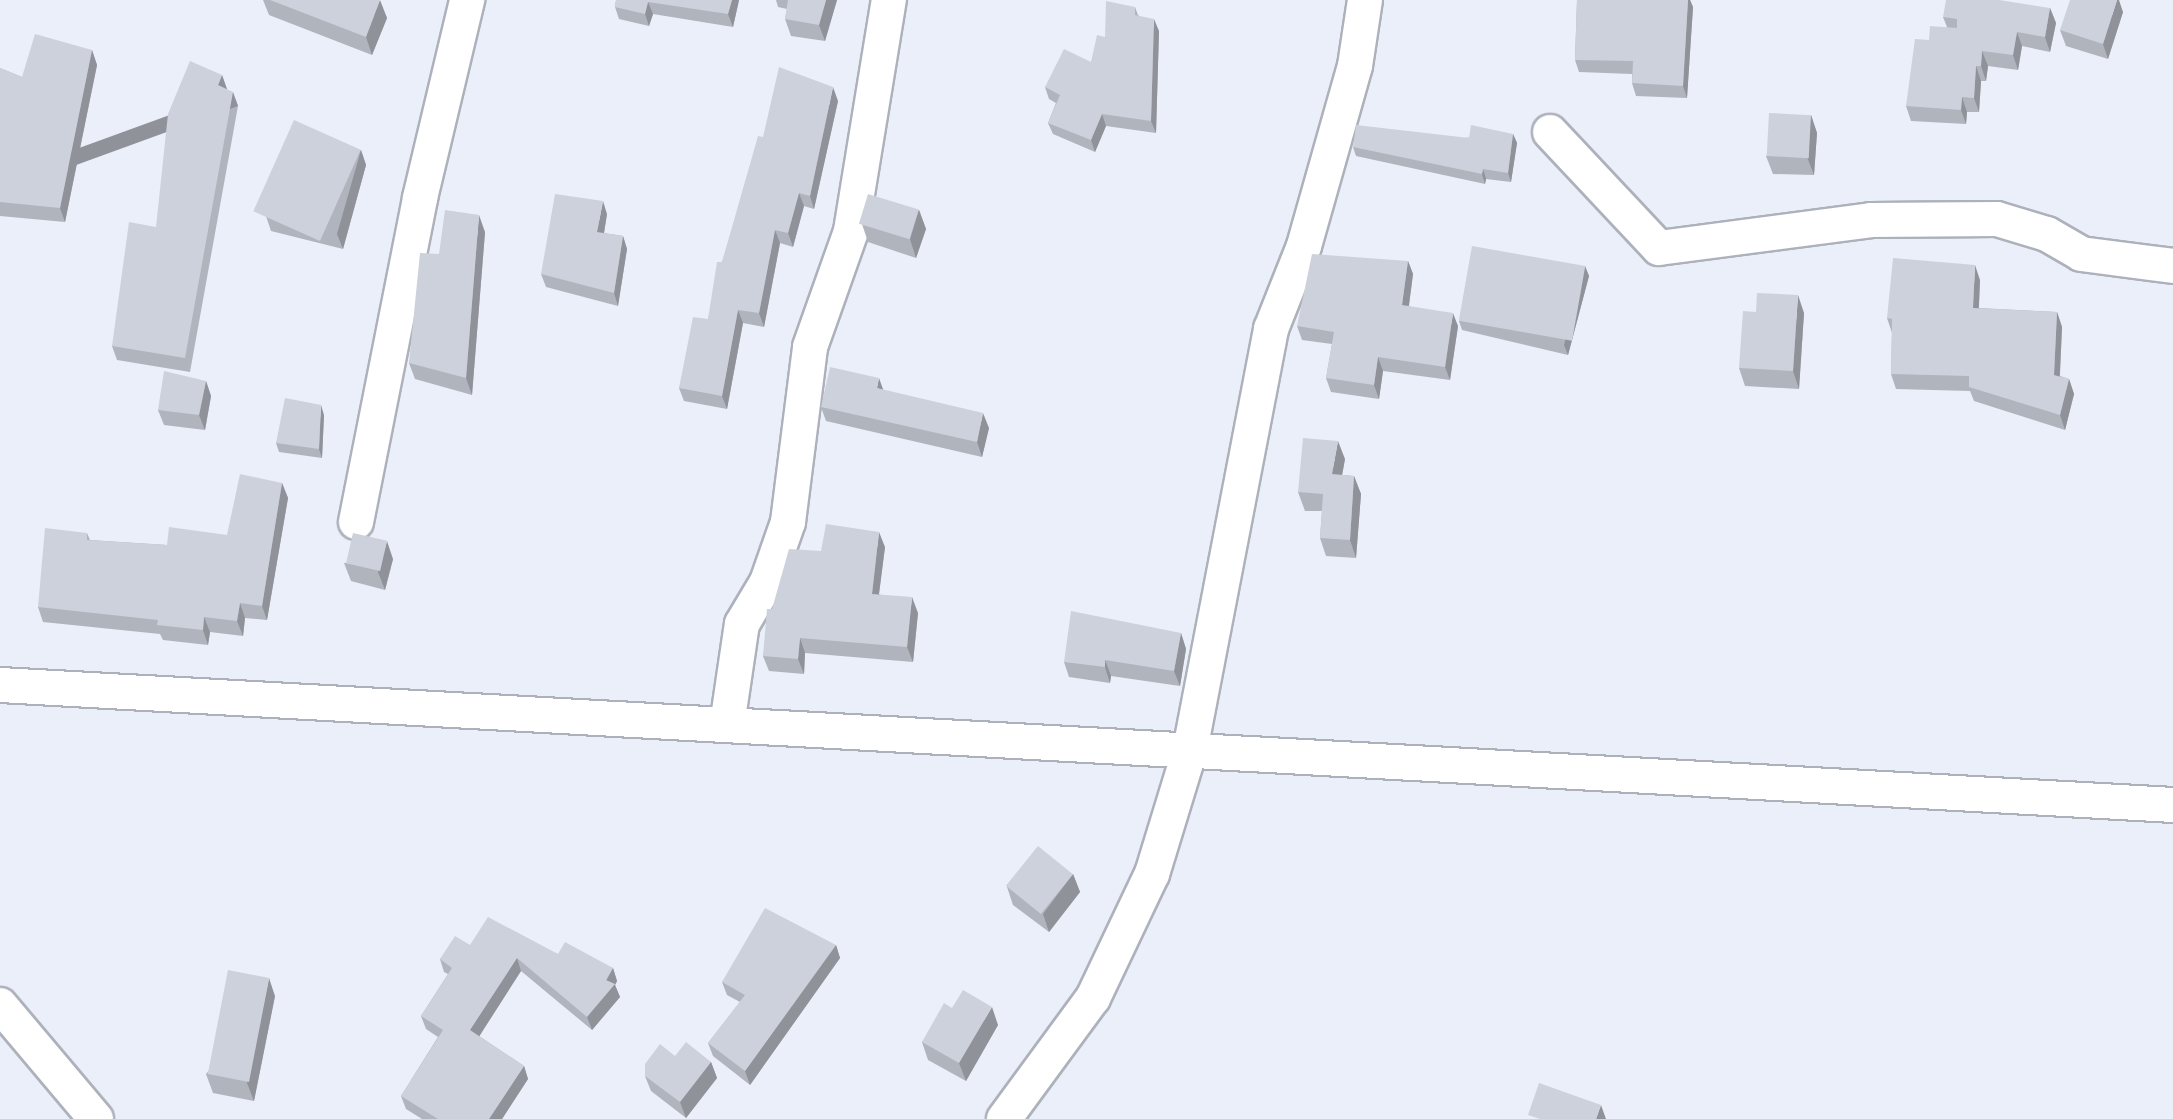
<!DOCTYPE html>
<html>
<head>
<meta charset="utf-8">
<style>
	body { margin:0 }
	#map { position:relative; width:2173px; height:1119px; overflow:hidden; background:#ebeffa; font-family:"PT Sans Narrow",sans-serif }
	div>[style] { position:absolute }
	.roads { filter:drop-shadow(2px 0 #adb1bb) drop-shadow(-2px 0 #adb1bb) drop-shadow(0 2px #adb1bb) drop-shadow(0 -2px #adb1bb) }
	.minor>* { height:34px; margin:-17px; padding:0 17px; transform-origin:17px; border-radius:17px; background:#fff }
	.wall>* { inset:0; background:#b0b4bd }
	.shaded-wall>* { inset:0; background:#90929a; transform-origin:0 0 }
	.building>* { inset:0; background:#cdd1dc; transform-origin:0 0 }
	span { translate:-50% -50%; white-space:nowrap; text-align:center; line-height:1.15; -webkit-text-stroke:6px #fbfcfe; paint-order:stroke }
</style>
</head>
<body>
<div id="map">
	<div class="roads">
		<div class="minor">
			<div style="left:1550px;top:132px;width:159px;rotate:46.8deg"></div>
			<div style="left:1659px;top:248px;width:214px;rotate:-7.5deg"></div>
			<div style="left:1871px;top:220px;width:126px;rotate:-0.5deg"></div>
			<div style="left:1997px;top:219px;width:52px;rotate:16.7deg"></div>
			<div style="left:2047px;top:234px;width:39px;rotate:30deg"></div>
			<div style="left:2081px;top:254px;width:93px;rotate:7.4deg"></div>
			<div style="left:356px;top:522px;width:330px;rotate:-78.8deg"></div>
			<div style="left:420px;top:198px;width:204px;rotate:-76.6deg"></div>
			<div style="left:0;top:685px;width:2176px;rotate:3.16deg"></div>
			<div style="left:727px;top:725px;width:102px;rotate:-81.6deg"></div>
			<div style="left:742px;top:624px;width:49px;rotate:-59.2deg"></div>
			<div style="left:767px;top:582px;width:64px;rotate:-70.7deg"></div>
			<div style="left:788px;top:522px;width:176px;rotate:-82.8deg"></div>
			<div style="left:810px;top:347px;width:123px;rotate:-70.5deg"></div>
			<div style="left:851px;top:231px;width:234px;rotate:-80.7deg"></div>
			<div style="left:0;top:1005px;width:149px;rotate:49.9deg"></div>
			<div style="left:1004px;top:1119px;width:150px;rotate:-53.7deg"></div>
			<div style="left:1093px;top:998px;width:137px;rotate:-64.6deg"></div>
			<div style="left:1152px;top:874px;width:130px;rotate:-73deg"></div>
			<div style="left:1190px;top:750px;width:429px;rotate:-79.1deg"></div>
			<div style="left:1271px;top:329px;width:89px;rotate:-68.3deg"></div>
			<div style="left:1304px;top:246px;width:187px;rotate:-74.2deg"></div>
			<div style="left:1355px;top:66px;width:67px;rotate:-81.4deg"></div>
		</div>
	</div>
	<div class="wall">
		<div style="clip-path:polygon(263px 0,379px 0,387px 18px,372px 55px,269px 15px)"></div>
		<div style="clip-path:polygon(616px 0,739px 0,733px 27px,653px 14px,649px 26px,619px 19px,615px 7px)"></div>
		<div style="clip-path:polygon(776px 0,837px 0,825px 41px,791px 36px,785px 19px,787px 9px,778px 7px)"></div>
		<div style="clip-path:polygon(1577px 0,1690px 0,1693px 7px,1687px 98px,1636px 96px,1632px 83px,1632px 74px,1579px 72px,1575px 60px)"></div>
		<div style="clip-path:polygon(1135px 7px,1138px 15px,1159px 31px,1156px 133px,1106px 126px,1095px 152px,1053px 134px,1048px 123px,1056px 103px,1049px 99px,1045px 87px,1091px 62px,1105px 37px)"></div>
		<div style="clip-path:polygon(2050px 8px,2056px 23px,2050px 52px,2022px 46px,2018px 70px,1988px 66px,1986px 81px,1981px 81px,1979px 112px,1967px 112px,1966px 124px,1911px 121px,1906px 106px,1929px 40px,1947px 27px,1943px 17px)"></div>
		<div style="clip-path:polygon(2123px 12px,2108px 59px,2066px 46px,2060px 30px)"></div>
		<div style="clip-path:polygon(92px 50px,97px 65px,65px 222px,0 216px,0 68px,22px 77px)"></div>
		<div style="clip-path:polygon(222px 75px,227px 90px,238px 106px,190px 372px,117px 360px,112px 346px)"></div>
		<div style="clip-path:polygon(838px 101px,814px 209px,804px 206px,793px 247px,780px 243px,764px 327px,743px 323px,727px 409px,684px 401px,679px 388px,708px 319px,722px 262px,763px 137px)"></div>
		<div style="clip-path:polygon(1811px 115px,1817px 133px,1814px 175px,1773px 174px,1766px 156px)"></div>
		<div style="clip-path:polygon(1513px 134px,1517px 143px,1511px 182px,1486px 179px,1485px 184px,1356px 156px,1353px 147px)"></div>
		<div style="clip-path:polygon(361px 150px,366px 165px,343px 249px,271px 231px,266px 216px)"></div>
		<div style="clip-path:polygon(919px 210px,926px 229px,916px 258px,868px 242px,862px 224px)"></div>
		<div style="clip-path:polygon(607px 214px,604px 233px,623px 236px,627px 249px,618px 306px,546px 287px,541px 274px)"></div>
		<div style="clip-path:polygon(485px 232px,472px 395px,415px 379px,409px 363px,439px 254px)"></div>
		<div style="clip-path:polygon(1408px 261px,1413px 274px,1409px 306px,1458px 326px,1450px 380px,1383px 371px,1379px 399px,1331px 392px,1326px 378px,1332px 344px,1302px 340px,1297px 326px)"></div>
		<div style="clip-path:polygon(1585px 266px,1589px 276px,1568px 355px,1462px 330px,1459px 321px)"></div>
		<div style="clip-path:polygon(1980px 280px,1979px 308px,2057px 312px,2062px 327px,2060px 376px,2069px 379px,2074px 394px,2065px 430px,1974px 401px,1970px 391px,1896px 389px,1891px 374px,1892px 333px,1887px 318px)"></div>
		<div style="clip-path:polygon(1804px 313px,1799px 389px,1745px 386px,1739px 368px)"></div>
		<div style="clip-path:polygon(206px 381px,211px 396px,205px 430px,164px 425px,158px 410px)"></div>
		<div style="clip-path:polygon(883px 390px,989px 428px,982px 457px,826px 421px,821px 407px)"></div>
		<div style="clip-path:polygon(324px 415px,322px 458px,279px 452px,276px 443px)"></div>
		<div style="clip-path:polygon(1345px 459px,1342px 475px,1354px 476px,1361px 494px,1356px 558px,1326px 556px,1320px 538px,1322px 511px,1305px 511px,1298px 492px)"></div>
		<div style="clip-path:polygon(282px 483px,288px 498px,267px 620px,245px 618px,243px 636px,210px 632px,208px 645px,163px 640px,160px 634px,43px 622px,38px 607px,87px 533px,90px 540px,167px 545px,227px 535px)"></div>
		<div style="clip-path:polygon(885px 547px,879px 594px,918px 613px,913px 662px,805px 653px,804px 674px,769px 671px,763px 656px,772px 609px,821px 551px)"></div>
		<div style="clip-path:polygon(393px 559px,385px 590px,351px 581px,344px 563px)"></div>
		<div style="clip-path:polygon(1181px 633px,1186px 649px,1180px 686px,1111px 676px,1110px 683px,1069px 677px,1064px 662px)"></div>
		<div style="clip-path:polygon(1073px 874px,1080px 892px,1049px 932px,1013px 905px,1007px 887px)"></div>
		<div style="clip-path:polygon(470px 945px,558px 954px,613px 968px,617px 981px,615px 985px,620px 997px,592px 1030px,521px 971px,479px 1036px,524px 1066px,528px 1079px,502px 1119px,422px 1119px,406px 1109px,401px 1096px,438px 1037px,426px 1029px,421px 1016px,448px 974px,444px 972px,440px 959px)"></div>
		<div style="clip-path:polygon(836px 945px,840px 958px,750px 1085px,713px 1056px,708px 1043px,740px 1002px,727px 995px,722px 982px)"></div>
		<div style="clip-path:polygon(275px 996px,254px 1101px,213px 1093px,206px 1074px)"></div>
		<div style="clip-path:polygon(952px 1008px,998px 1025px,966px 1081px,928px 1060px,922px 1042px)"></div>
		<div style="clip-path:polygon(675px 1056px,711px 1062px,717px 1078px,686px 1118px,651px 1091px,645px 1076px)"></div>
	</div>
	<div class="shaded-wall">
		<div style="clip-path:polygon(380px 0,387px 18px,372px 55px,366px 37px)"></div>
		<div style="clip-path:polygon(732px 0,739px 0,733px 27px,728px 14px)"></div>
		<div style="clip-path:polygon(826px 0,837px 0,825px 41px,819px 25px)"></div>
		<div style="clip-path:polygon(1688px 0,1690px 0,1693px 7px,1687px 98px,1683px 86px)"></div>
		<div style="clip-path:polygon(2117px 0,2119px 0,2123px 12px,2108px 59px,2103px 44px)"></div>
		<div style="clip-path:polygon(648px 2px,653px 14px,649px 26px,645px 14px)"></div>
		<div style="clip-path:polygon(2050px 8px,2056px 23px,2050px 52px,2045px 37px)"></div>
		<div style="clip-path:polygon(1154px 19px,1159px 31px,1156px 133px,1151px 121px)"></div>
		<div style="clip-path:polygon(2017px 32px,2022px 46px,2018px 70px,2013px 55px)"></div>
		<div style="clip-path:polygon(92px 50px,97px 65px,65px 222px,60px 208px)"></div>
		<div style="clip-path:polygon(1982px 51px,1988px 66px,1986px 81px,1981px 66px)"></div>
		<div style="clip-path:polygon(1976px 66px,1981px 81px,1979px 112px,1974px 98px)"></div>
		<div style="clip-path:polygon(222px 75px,227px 89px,223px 99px,218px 85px)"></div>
		<div style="clip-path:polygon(833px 87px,838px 101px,814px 209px,810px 196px)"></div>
		<div style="left:233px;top:92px;width:15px;height:270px;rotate:70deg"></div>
		<div style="clip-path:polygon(1962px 97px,1967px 112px,1966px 124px,1961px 110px)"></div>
		<div style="clip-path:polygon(1102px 114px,1106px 126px,1095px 152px,1091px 140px)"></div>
		<div style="clip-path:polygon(1811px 115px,1817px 133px,1814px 175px,1807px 157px)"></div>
		<div style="clip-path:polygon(1513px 134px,1517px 143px,1511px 182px,1508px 173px)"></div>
		<div style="clip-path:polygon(361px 150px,366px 165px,343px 249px,337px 234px)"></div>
		<div style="clip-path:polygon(1483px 169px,1486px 179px,1485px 184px,1482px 174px)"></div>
		<div style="clip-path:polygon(799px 193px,804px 206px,793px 247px,788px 233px)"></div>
		<div style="clip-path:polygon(603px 201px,607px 214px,602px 245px,597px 232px)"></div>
		<div style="clip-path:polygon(919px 210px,926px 229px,916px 258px,910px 239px)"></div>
		<div style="clip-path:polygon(479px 215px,485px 232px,472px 395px,466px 378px)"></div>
		<div style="clip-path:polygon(775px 230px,780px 243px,764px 327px,759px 313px)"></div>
		<div style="clip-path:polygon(623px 236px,627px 249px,618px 306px,614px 293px)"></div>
		<div style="clip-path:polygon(1408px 261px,1413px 274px,1407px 319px,1402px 305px)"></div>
		<div style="clip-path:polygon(1975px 265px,1980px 280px,1978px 323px,1973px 308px)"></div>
		<div style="clip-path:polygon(1585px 266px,1589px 276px,1568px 355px,1564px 345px)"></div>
		<div style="clip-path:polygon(1798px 295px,1804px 313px,1799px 389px,1793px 371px)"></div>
		<div style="clip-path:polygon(738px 310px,743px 323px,727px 409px,722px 396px)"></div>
		<div style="clip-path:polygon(2057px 312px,2062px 327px,2059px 390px,2054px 375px)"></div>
		<div style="clip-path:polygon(1453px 313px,1458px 326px,1450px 380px,1445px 367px)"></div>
		<div style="clip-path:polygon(1378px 357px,1383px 371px,1379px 399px,1374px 385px)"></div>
		<div style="clip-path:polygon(879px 378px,884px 392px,877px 388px)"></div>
		<div style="clip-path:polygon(2069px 379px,2074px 394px,2065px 430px,2060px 415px)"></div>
		<div style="clip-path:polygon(206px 381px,211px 396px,205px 430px,199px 415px)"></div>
		<div style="clip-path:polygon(321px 405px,324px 415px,322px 458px,319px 449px)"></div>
		<div style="clip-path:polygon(983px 413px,989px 428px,982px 457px,977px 442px)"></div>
		<div style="clip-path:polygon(1338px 441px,1345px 459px,1339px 492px,1332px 474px)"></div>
		<div style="clip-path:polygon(1354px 476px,1361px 494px,1356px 558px,1350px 540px)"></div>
		<div style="clip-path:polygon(282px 483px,288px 498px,267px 620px,262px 606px)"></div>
		<div style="clip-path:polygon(879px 532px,885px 547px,877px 609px,872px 594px)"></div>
		<div style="clip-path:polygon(387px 541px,393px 559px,385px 590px,378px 572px)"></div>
		<div style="clip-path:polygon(912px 597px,918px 613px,913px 662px,907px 647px)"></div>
		<div style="clip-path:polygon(240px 603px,245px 618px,243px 636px,237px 621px)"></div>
		<div style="clip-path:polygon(204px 617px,210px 632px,208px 645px,203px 630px)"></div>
		<div style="clip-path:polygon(1181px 633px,1186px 649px,1180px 686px,1174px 671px)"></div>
		<div style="clip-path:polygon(800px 638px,805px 653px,804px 674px,798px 659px)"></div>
		<div style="clip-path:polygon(1105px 660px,1111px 676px,1110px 683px,1105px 667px)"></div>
		<div style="clip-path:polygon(1073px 874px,1080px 892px,1049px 932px,1043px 914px)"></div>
		<div style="clip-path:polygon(836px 945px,840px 958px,750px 1085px,745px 1071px)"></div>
		<div style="clip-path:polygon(517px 958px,521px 971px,475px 1043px,470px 1030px)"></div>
		<div style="clip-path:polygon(613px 968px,617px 981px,615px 985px,620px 997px,592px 1030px,587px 1017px)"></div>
		<div style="clip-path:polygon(269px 978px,275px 996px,254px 1101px,247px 1083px)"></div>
		<div style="clip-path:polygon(992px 1007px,998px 1025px,966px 1081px,959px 1063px)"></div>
		<div style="clip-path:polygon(711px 1062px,717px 1078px,686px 1118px,680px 1102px)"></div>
		<div style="clip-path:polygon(524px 1066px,528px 1079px,502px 1119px,489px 1119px)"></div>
		<div style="clip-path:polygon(1601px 1105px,1606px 1119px,1596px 1119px)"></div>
	</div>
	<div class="building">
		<div style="clip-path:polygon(270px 0,380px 0,366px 37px)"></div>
		<div style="clip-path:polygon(616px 0,732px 0,728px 14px,648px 2px,645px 14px,615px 7px)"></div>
		<div style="clip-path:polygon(788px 0,826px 0,819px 25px,785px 19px)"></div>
		<div style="clip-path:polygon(1577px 0,1688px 0,1683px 86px,1632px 83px,1633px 61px,1575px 60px)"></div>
		<div style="clip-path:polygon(1946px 0,1999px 0,2050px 8px,2045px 37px,2017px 32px,2013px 55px,1982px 51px,1981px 66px,1976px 66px,1974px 98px,1962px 97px,1961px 110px,1906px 106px,1915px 39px,1929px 40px,1930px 26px,1957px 28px,1957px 19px,1943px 17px)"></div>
		<div style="clip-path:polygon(2070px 0,2117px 0,2103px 44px,2060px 30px)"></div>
		<div style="clip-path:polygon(1106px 1px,1135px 7px,1135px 15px,1154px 19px,1151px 121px,1102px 114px,1091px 140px,1048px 123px,1060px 95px,1045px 87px,1064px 49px,1091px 62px,1097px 35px,1105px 37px)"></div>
		<div style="clip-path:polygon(35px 34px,92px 50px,60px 208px,0 202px,0 68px,22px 77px)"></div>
		<div style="clip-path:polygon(190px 61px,222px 75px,218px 85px,233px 92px,185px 358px,112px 346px,129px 222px,156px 227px,168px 114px)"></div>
		<div style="clip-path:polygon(779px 67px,833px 87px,810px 196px,799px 193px,788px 233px,775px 230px,759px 313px,738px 310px,722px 396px,679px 388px,693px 317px,708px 319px,717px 262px,722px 262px,758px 136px,763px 137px)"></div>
		<div style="left:1769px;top:113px;width:42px;height:43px;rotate:3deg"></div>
		<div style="left:294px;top:120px;width:73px;height:100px;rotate:24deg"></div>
		<div style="clip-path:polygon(1356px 125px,1469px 138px,1471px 125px,1513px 134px,1508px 173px,1483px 169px,1482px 174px,1353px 147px)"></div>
		<div style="clip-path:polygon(555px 194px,603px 201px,597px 232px,623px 236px,614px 293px,541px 274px)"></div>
		<div style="left:868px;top:194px;width:53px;height:31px;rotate:17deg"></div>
		<div style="clip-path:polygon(445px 210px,479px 215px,466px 378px,409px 363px,420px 253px,439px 254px)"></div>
		<div style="left:1472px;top:246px;width:115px;height:76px;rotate:10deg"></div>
		<div style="clip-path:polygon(1312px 254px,1408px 261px,1402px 305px,1453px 313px,1445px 367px,1378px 357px,1374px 385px,1326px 378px,1334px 332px,1297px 326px)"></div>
		<div style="clip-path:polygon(1893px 258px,1975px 265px,1973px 308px,2057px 312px,2054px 375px,2069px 379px,2060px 415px,1969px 387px,1969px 376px,1891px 374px,1892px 319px,1887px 318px)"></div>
		<div style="clip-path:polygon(1757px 293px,1798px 295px,1793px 371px,1739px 368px,1743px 311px,1756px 312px)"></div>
		<div style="clip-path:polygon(830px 367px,879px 378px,877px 388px,983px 413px,977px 442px,821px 407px)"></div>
		<div style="clip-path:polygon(164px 371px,206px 381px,199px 415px,158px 410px)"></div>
		<div style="clip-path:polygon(285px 398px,321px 405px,319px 449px,276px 443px)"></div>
		<div style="clip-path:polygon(1303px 438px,1338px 441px,1332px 474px,1354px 476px,1350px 540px,1320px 538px,1323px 494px,1298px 492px)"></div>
		<div style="clip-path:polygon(240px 474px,282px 483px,262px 606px,240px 603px,237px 621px,204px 617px,203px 630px,157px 625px,158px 620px,38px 607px,45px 528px,87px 533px,87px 540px,167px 545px,169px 527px,227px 535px)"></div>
		<div style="clip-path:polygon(826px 524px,879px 532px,872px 594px,912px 597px,907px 647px,800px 638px,798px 659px,763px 656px,767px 609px,772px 609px,789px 549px,821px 551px)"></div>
		<div style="left:353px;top:533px;width:35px;height:31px;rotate:13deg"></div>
		<div style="clip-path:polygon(1071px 611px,1181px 633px,1174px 671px,1105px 660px,1105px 667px,1064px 662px)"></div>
		<div style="left:1038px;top:846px;width:45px;height:51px;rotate:39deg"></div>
		<div style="clip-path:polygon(765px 908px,836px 945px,745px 1071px,708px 1043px,745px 995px,722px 982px)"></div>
		<div style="clip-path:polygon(488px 917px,558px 954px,565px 942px,613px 968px,606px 980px,615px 984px,587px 1017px,517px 958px,470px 1030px,524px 1066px,489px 1119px,438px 1119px,401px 1096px,443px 1030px,421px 1016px,452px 968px,440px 959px,455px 936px,470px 945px)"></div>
		<div style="left:228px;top:970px;width:42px;height:106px;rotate:11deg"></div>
		<div style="clip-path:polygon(963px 990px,992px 1007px,959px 1063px,922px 1042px,944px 1003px,952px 1008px)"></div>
		<div style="clip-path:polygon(686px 1042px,711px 1062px,680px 1102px,645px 1076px,645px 1064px,660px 1044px,675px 1056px)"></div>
		<div style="clip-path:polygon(1539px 1083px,1601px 1105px,1596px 1119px,1540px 1119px,1528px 1115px)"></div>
	</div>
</div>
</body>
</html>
